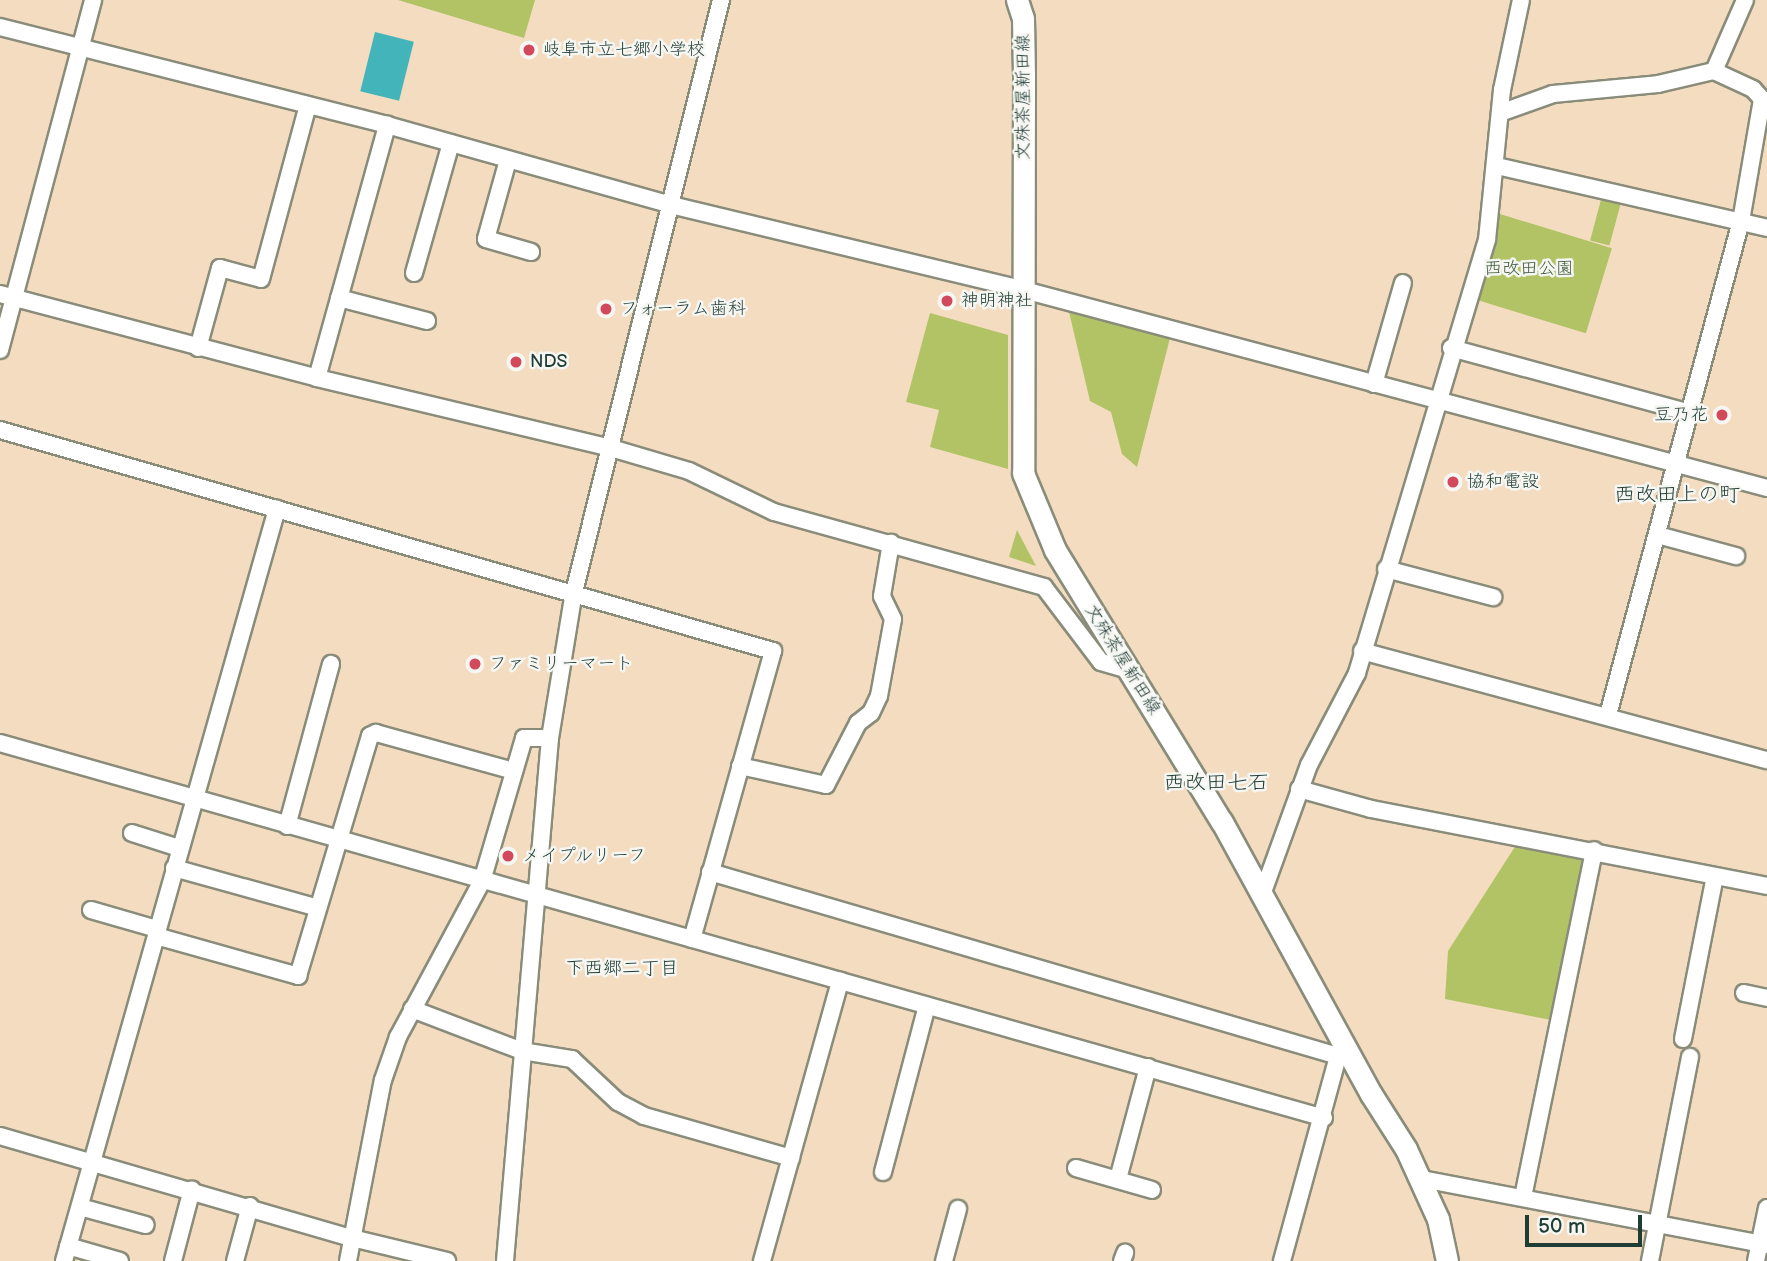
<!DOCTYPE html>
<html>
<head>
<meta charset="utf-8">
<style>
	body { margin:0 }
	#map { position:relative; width:1767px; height:1261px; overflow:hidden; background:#f4dcc1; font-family:"Balsamiq Sans","Klee One",sans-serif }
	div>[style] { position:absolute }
	.green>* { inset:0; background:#b2c366; transform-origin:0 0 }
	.water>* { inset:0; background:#44b4bb; transform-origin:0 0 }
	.roads { filter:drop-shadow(2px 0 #8a8c7a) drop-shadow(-2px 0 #8a8c7a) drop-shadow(0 2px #8a8c7a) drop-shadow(0 -2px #8a8c7a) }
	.minor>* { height:16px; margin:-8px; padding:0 8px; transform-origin:8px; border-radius:8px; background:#fff }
	.major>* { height:21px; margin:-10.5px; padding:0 10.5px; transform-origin:10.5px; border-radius:10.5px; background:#fff }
	.dots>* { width:19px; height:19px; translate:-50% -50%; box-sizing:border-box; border:4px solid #f6f6f2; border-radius:50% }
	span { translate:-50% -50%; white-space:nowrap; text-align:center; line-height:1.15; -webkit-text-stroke:5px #f6f6f2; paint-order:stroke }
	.poi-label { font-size:18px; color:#1f3d34 }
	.left { translate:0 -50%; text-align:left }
	.right { translate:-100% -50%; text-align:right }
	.street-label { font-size:18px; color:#1f3d34 }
	.park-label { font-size:18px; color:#445e40 }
	.neighbourhood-label { font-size:19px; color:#1f3d34 }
	.quarter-label { font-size:21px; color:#1f3d34 }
	.scale { position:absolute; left:1525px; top:1215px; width:117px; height:32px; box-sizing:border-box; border:4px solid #1f3d34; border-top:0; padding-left:9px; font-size:21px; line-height:24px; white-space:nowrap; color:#1f3d34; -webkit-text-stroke:5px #f6f6f2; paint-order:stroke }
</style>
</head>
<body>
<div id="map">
	<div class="green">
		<div style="clip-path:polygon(398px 0,535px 0,524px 38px)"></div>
		<div style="left:1602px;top:196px;width:20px;height:46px;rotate:15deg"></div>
		<div style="left:1500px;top:214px;width:117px;height:89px;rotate:17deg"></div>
		<div style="clip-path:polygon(1069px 312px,1170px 338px,1137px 467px,1122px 454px,1111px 412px,1090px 401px)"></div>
		<div style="clip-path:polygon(930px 313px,1008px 335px,1008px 469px,930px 447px,939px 410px,906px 402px)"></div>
		<div style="clip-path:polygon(1017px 530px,1036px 566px,1009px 557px)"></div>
		<div style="clip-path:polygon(1518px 842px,1588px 857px,1556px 1021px,1445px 999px,1448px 951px)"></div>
	</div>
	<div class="water">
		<div style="left:375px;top:32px;width:40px;height:61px;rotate:14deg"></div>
	</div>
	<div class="roads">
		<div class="minor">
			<div style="left:0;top:27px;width:399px;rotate:14.2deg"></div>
			<div style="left:387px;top:125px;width:295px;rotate:15.7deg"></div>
			<div style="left:671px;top:205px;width:363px;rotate:13.5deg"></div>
			<div style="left:1024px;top:290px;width:769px;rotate:14.92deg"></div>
			<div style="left:1500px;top:113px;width:56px;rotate:-19.7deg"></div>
			<div style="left:1553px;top:94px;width:105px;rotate:-5.4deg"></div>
			<div style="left:1658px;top:84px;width:57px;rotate:-13.1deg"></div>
			<div style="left:1714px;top:71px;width:77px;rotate:-66.4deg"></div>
			<div style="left:508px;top:160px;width:82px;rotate:105.6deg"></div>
			<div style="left:486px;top:239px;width:47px;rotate:16.1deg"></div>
			<div style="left:1497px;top:166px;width:277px;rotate:12.9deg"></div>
			<div style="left:414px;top:273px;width:135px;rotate:-74.1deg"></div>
			<div style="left:0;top:294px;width:328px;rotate:14.8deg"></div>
			<div style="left:317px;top:378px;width:302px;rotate:13.4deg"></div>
			<div style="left:611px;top:448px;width:81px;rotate:16.4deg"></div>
			<div style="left:689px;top:471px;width:94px;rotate:25.8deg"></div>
			<div style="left:774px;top:512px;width:280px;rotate:15.5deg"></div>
			<div style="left:1044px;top:587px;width:94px;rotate:52.8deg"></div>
			<div style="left:1101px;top:662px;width:29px;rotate:16deg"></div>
			<div style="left:339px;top:298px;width:91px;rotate:14.6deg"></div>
			<div style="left:198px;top:348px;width:83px;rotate:-74.6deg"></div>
			<div style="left:220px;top:268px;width:42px;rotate:15deg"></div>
			<div style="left:261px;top:279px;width:180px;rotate:-74.9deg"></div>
			<div style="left:1451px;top:348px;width:248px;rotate:15.2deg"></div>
			<div style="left:0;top:350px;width:362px;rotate:-75.1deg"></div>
			<div style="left:317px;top:378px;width:263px;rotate:-74.5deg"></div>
			<div style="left:1374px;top:384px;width:105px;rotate:-74deg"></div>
			<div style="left:0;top:430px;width:804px;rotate:15.96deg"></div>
			<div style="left:773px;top:651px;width:299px;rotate:105.7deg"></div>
			<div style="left:1658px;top:535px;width:81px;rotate:15.1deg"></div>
			<div style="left:1386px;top:569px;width:111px;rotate:14.7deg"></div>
			<div style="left:1362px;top:651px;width:419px;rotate:15.1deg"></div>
			<div style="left:1608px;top:715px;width:512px;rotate:-74.93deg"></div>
			<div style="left:1741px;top:221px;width:124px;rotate:-80.2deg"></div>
			<div style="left:1762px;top:99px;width:13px;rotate:-132deg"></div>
			<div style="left:1753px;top:89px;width:43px;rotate:-155.2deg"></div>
			<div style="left:0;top:743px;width:1376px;rotate:15.81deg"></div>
			<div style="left:740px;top:766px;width:88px;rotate:12.5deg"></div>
			<div style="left:826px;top:785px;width:70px;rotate:-62.7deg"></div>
			<div style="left:858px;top:723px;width:16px;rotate:-38deg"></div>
			<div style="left:871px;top:713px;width:19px;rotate:-65deg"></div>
			<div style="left:879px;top:696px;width:78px;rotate:-79.7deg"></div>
			<div style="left:893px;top:619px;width:25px;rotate:-116deg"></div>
			<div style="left:882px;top:596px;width:54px;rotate:-80.4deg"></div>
			<div style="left:1299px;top:789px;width:75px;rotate:15.5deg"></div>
			<div style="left:1371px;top:809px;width:403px;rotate:11deg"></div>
			<div style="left:287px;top:826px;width:168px;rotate:-74.8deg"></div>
			<div style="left:132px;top:833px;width:49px;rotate:17.7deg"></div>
			<div style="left:174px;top:868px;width:149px;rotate:15.5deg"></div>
			<div style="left:710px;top:872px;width:654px;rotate:16.33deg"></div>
			<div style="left:1338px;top:1056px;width:12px;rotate:-14deg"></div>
			<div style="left:1263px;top:892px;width:135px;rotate:-70.1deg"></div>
			<div style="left:1309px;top:765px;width:104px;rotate:-62.4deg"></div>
			<div style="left:1357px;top:673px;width:452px;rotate:-73.3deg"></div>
			<div style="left:1487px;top:240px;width:151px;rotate:-84.3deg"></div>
			<div style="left:1502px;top:90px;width:92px;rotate:-78.1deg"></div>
			<div style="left:91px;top:910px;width:69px;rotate:16.1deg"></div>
			<div style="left:156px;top:936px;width:148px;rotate:15.7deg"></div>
			<div style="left:298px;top:976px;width:251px;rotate:-73.3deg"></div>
			<div style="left:370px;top:736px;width:7px;rotate:-27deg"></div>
			<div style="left:376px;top:733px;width:143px;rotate:15.4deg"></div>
			<div style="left:1744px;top:993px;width:24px;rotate:12deg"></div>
			<div style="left:412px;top:1009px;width:118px;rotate:20.9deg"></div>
			<div style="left:522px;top:1051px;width:51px;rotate:9.1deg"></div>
			<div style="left:572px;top:1059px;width:63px;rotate:43.1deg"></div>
			<div style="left:618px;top:1102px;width:30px;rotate:28deg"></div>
			<div style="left:644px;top:1116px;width:153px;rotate:15.9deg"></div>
			<div style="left:1683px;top:1039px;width:166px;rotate:-78.9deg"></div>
			<div style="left:0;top:1136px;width:366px;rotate:16.2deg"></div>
			<div style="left:352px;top:1238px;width:98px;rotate:13.6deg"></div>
			<div style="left:1076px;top:1168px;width:79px;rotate:16.1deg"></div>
			<div style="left:883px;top:1172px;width:172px;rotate:-75.2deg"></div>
			<div style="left:1118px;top:1179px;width:116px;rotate:-75deg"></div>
			<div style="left:1422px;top:1179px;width:351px;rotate:10.8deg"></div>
			<div style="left:1523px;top:1197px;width:354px;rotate:-78.4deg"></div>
			<div style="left:80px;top:1207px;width:68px;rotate:15.3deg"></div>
			<div style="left:68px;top:1246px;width:54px;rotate:16.1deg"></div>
			<div style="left:64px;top:1261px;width:782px;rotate:-74.19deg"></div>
			<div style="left:173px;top:1261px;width:74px;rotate:-75.2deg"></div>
			<div style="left:235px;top:1261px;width:57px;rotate:-74.7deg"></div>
			<div style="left:348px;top:1261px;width:184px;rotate:-79.1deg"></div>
			<div style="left:383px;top:1080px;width:46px;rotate:-70.8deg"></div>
			<div style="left:398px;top:1037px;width:177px;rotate:-61.7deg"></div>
			<div style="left:482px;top:881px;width:149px;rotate:-73.6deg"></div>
			<div style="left:524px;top:738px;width:26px"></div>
			<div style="left:505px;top:1261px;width:525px;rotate:-85.08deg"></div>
			<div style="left:550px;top:738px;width:148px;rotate:-80.7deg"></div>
			<div style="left:574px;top:592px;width:610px;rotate:-76.05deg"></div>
			<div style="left:762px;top:1261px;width:291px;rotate:-74.4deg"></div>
			<div style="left:944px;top:1261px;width:54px;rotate:-74.9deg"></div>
			<div style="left:1122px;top:1261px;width:9px;rotate:-69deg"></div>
			<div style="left:1282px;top:1261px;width:213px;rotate:-74.7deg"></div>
			<div style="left:1650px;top:1261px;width:208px;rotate:-78.9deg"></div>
			<div style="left:1756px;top:1261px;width:54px;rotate:-78.3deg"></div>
		</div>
		<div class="major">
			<div style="left:1017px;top:0;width:19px;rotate:72deg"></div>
			<div style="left:1023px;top:18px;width:57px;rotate:89deg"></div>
			<div style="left:1024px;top:75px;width:398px;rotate:90.1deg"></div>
			<div style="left:1023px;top:473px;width:83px;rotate:67.4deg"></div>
			<div style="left:1055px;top:550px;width:319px;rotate:58.5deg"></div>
			<div style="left:1222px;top:822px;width:310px;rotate:61.3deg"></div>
			<div style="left:1371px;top:1094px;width:65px;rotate:57.5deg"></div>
			<div style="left:1406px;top:1149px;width:77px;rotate:65.4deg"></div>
			<div style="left:1438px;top:1219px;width:43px;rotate:77.9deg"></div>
		</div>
	</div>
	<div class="dots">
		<div style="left:529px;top:50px;background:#d1495b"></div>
		<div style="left:947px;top:301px;background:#d1495b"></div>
		<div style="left:606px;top:309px;background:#d1495b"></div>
		<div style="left:516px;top:362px;background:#d1495b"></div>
		<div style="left:1722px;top:415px;background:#d1495b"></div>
		<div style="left:1453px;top:482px;background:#d1495b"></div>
		<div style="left:475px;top:664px;background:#d1495b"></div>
		<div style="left:508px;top:856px;background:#d1495b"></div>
	</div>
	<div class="poi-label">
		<span class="left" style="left:543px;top:50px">岐阜市立七郷小学校</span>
		<span class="left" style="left:961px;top:301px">神明神社</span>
		<span class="left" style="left:620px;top:309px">フォーラム歯科</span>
		<span class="left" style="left:530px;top:362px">NDS</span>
		<span class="right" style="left:1708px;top:415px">豆乃花</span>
		<span class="left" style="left:1467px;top:482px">協和電設</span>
		<span class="left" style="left:489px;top:664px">ファミリーマート</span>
		<span class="left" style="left:522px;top:856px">メイプルリーフ</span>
	</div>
	<div class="street-label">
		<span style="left:1024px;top:97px;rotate:-90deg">文殊茶屋新田線</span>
		<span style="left:1122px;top:660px;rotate:58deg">文殊茶屋新田線</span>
	</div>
	<div class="park-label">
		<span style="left:1529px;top:269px">西改田公園</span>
	</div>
	<div class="neighbourhood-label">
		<span style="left:622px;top:969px">下西郷二丁目</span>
	</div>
	<div class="quarter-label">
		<span style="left:1677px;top:495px">西改田上の町</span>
		<span style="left:1216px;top:783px">西改田七石</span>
	</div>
	<div class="scale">50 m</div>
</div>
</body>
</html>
